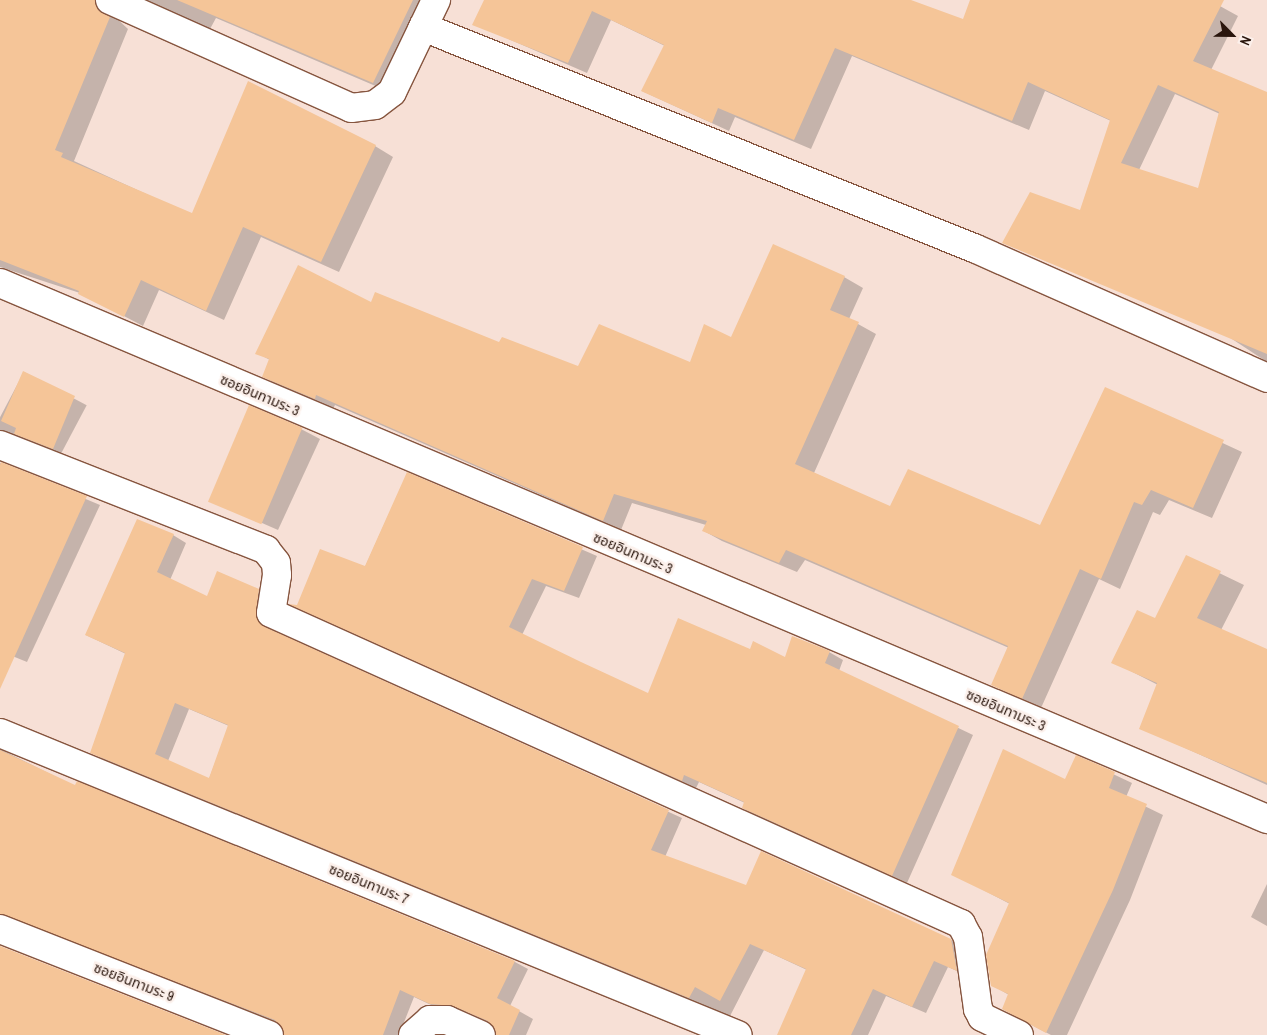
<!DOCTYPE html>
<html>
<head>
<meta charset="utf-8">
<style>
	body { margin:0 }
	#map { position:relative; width:1267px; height:1035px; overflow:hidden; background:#f7e0d6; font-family:"Archivo Narrow","Noto Sans Thai",sans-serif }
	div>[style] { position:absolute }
	.shadow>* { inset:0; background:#0003; transform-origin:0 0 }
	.building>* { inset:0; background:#f5c598; transform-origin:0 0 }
	.roads { filter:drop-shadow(1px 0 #86553f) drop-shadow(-1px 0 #86553f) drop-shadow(0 1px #86553f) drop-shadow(0 -1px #86553f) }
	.minor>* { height:28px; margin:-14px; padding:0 14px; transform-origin:14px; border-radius:14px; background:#fff }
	span { translate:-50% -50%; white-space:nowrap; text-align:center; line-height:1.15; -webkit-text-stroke:5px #fcf0eb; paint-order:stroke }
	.street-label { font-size:14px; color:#29150c }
	.north { position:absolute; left:1207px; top:10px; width:50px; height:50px; -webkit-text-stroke:4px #fcf0eb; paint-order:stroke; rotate:113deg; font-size:14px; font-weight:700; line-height:20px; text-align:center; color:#29150c }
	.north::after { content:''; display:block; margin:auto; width:18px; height:22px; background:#29150c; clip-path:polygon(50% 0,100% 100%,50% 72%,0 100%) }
</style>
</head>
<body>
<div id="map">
	<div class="shadow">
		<div style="clip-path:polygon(118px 0,112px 14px,128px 29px,74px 161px,192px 215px,375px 146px,393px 157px,339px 272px,261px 237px,224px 320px,159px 290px,143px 326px,80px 293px,0 267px,0 2px)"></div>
		<div style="clip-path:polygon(146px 0,436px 0,392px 93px,216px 18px,210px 29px)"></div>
		<div style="clip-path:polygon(evenodd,486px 0,908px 0,963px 21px,972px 0,1209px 0,1238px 16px,1211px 70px,1267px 94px,1267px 362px,1229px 337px,1004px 243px,1081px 212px,1111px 121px,1045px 91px,1029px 130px,852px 56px,811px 149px,735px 117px,729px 131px,642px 91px,665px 46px,611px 20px,587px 73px,474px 24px,486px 0,1175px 94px,1220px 114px,1199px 189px,1139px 170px,1175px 94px)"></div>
		<div style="clip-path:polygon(844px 277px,863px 288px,849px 319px,876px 334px,814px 473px,890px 507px,1040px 527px,1106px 389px,1242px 452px,1212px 518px,1169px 500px,1160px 515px,1153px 512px,1120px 589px,1099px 579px,1041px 708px,993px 685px,1009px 648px,805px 560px,797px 572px,722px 541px,704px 531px,706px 525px,632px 503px,621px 530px,335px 405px,333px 409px,281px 387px,263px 376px,270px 360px,257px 353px,371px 304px,578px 368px,691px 363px)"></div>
		<div style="left:24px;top:372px;width:71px;height:63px;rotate:28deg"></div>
		<div style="clip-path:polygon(301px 429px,320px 439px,278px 530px,209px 500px)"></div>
		<div style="clip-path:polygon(0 463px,100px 505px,27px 662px,0 651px)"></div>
		<div style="clip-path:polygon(407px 474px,597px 556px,579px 598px,546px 586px,522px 635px,649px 695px,751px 650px,786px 658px,829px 652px,843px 660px,839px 671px,973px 735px,907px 883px,757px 816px,743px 808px,745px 803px,699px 782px,696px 788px,304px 609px,365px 567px)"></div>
		<div style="clip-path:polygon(evenodd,173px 535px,186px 543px,170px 580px,207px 598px,258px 590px,272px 598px,269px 620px,277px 634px,682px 818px,665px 857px,747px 887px,951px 940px,965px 948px,970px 977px,948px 967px,926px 1013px,886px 996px,868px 1035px,779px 1035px,807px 970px,764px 950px,730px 1016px,105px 760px,91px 752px,126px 654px,86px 635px,173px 535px,189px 709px,229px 726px,209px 779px,168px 761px,189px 709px)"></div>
		<div style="clip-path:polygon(1186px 557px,1244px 585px,1221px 630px,1267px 651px,1267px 785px,1141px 728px,1158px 685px,1113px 662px,1156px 620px)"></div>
		<div style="clip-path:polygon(0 749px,76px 787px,78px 783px,515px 962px,528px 969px,510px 1006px,533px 1019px,526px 1035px,497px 1035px,490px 1023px,468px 1012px,444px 1011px,414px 997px,399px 1035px,285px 1035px,279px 1023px,42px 930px,0 904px)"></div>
		<div style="clip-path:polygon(1077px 757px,1132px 783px,1126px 797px,1163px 815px,1130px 900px,1067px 1035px,1051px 1035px,1020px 1019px,1009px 995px,992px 985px,1010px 904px,953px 874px,1066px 781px)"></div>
		<div style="clip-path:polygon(1267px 884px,1267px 926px,1251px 917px)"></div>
	</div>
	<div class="building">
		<div style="clip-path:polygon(0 0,95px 0,98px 10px,110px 17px,55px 150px,63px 153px,61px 157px,192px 213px,248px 81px,376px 145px,321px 262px,243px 227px,206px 311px,141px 280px,124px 317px,78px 294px,79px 291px,0 260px)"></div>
		<div style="clip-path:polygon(177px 0,413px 0,373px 83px)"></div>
		<div style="clip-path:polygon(evenodd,484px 0,911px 0,963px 19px,970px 0,1224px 0,1193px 61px,1267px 92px,1267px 354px,1002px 243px,1030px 192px,1080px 210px,1110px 120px,1028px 82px,1012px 121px,835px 48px,794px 140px,718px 108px,712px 123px,641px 91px,664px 45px,592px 11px,568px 63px,472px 25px,484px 0,1158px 85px,1219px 112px,1198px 188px,1121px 163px,1158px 85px)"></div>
		<div style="clip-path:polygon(773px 244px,845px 276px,830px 310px,859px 322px,795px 464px,890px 506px,908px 469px,1040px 525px,1105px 387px,1224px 440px,1193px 508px,1151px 490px,1142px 505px,1134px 502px,1101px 579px,1080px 569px,1022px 699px,991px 685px,1008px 646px,786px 550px,779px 563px,702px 531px,707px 521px,614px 494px,603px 521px,316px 395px,315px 399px,262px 377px,269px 359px,255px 354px,298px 265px,371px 302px,375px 292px,499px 342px,502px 337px,578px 366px,599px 324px,690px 362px,704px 324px,731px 337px)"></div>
		<div style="clip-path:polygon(23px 371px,75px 396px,53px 449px,14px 434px,16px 428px,1px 421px)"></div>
		<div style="left:249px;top:405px;width:58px;height:105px;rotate:23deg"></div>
		<div style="clip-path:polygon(1px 462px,87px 496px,0 689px,0 465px)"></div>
		<div style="clip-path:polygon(407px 472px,583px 547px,564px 591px,532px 579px,509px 627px,581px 662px,648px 693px,678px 618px,750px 649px,753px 641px,785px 657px,792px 636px,830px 651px,825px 663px,959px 726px,892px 876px,742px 808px,744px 802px,684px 775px,682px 781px,288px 604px,297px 605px,320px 549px,365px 566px)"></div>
		<div style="clip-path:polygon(evenodd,137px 519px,174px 534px,157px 572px,207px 596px,217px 571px,259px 589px,256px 611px,265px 627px,669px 810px,651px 850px,746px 885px,761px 851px,951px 939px,957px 971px,934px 961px,912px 1007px,873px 989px,851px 1035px,777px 1035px,806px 969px,750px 944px,720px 1001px,695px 987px,689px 998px,90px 753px,125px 653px,85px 635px,137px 519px,175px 703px,228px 725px,209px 778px,155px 754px,175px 703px)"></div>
		<div style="clip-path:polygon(1186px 555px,1221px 571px,1197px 618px,1267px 649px,1267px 783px,1139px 729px,1157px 683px,1111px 663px,1137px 610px,1155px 618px)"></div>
		<div style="clip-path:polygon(1003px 749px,1065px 779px,1076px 755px,1115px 772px,1109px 788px,1147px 804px,1113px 890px,1046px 1033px,1002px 1009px,1008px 994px,991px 986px,986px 955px,1009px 903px,951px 875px)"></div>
		<div style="clip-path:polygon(0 750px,75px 785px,77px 781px,515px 961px,497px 998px,520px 1010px,509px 1035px,496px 1035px,488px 1021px,453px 1006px,430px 1004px,400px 990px,383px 1035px,284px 1035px,275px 1020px,0 914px)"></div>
		<div style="clip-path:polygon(0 946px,226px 1035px,0 1035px)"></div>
	</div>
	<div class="roads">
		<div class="minor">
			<div style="left:110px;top:0;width:264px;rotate:24.1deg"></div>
			<div style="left:351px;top:108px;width:24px;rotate:-7deg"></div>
			<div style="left:375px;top:105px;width:21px;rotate:-37deg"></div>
			<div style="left:392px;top:92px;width:102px;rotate:-64.4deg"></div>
			<div style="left:423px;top:27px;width:594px;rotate:21.86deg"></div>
			<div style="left:974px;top:248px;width:321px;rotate:23.9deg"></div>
			<div style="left:0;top:283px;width:1376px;rotate:22.93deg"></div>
			<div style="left:0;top:445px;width:286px;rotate:21.5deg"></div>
			<div style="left:266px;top:550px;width:16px;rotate:52deg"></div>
			<div style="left:276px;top:563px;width:12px;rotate:85deg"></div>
			<div style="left:277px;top:575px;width:38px;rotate:99deg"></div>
			<div style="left:271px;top:613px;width:757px;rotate:24.26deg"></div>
			<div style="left:961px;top:924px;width:15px;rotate:62deg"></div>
			<div style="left:968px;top:937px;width:73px;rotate:82.1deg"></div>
			<div style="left:978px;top:1009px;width:9px;rotate:63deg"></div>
			<div style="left:982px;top:1017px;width:41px;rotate:25.9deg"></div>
			<div style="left:0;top:733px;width:797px;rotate:22.26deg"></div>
			<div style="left:0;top:929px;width:289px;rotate:21.5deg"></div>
			<div style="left:413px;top:1035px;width:23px;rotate:-41deg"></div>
			<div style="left:430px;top:1020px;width:17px"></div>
			<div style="left:447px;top:1020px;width:37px;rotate:24deg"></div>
		</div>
	</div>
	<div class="street-label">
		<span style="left:260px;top:395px;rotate:23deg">ซอยอินทามระ 3</span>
		<span style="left:633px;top:553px;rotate:23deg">ซอยอินทามระ 3</span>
		<span style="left:1006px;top:710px;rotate:23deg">ซอยอินทามระ 3</span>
		<span style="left:369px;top:884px;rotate:22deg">ซอยอินทามระ 7</span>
		<span style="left:134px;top:982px;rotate:21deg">ซอยอินทามระ 9</span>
	</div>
	<div class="north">N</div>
</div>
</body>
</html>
